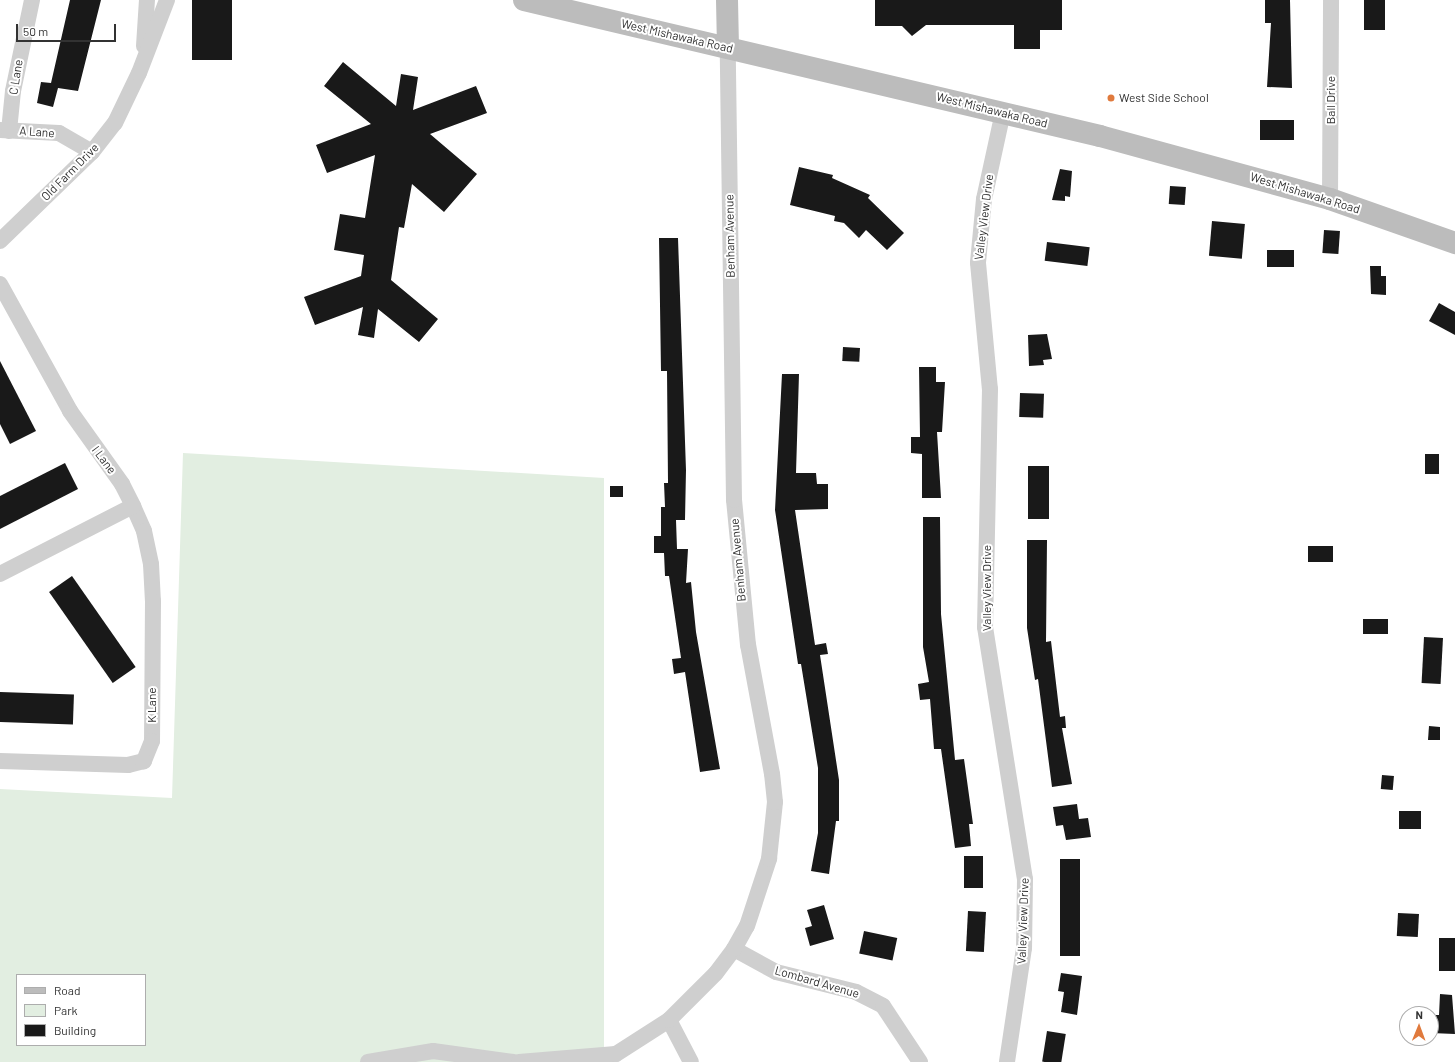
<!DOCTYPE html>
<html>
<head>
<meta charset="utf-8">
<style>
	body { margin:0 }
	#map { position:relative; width:1455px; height:1062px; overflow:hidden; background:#fff; font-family:Barlow,sans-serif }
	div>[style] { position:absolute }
	.green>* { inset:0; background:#e2eee1 }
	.building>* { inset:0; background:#191919; transform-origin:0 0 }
	.minor>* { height:16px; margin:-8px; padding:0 8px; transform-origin:8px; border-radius:8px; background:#cfcfcf }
	.secondary>* { height:22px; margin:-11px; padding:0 11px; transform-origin:11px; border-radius:11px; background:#bcbcbc }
	.dots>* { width:11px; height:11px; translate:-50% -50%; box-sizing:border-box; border:2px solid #fff; border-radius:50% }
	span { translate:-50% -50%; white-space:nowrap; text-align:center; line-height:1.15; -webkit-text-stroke:4px #fff; paint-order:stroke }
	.street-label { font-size:12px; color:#323232 }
	.poi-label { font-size:12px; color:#323232 }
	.left { translate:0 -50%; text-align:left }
	.legend { position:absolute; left:16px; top:974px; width:130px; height:72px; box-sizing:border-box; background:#fff; border:1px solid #adadad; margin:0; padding:5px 7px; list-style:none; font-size:12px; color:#323232 }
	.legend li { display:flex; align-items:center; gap:8px; height:20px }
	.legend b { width:20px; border:1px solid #adadad }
	.north { position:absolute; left:1399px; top:1006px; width:40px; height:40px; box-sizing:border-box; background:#fff; border:1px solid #adadad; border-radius:50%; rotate:1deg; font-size:11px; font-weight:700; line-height:16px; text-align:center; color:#323232 }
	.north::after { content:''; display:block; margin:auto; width:14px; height:18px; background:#e07a3d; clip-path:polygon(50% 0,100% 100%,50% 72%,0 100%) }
	.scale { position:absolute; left:16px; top:24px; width:100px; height:18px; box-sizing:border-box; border:2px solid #323232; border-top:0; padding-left:5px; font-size:12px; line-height:14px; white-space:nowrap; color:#323232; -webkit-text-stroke:3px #fff; paint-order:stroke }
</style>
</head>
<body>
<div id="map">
	<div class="green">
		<div style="clip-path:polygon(evenodd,183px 453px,604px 478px,604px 1062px,0 1062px,0 789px,172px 798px,183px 453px,17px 975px,145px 975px,145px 1045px,17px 1045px,17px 975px)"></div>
	</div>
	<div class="building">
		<div style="clip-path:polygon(70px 0,101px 0,78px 91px,58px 88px,53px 107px,37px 103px,41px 82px,51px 83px)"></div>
		<div style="left:192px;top:0;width:40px;height:60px"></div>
		<div style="clip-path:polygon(875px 0,1062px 0,1062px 30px,1040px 30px,1040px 49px,1014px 49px,1014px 25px,926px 25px,912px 36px,902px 26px,875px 26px)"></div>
		<div style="clip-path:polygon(1265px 0,1290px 0,1292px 88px,1267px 87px,1271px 23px,1265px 23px)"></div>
		<div style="left:1364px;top:0;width:21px;height:30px"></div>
		<div style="clip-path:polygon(343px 62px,396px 106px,401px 74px,418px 77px,413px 110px,476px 86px,487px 113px,430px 134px,477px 174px,444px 212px,412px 184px,404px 228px,399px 227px,391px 280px,438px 319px,419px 342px,378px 309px,374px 338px,358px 335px,363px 307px,315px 325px,304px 297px,361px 276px,364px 255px,334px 250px,340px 214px,365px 218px,375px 155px,327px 173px,316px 145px,371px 124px,324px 86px)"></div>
		<div style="left:1260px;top:120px;width:34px;height:20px"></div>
		<div style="clip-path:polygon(799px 167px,833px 175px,832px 178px,870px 195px,868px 198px,904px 233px,887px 250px,866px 230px,859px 238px,844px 223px,834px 221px,835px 216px,790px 205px)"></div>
		<div style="clip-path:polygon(1060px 169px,1072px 171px,1070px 197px,1065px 196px,1065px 201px,1052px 200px)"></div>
		<div style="left:1170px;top:186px;width:16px;height:18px;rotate:4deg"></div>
		<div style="left:1212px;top:221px;width:33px;height:35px;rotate:5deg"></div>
		<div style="left:1324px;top:230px;width:16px;height:23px;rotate:4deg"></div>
		<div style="clip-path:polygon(659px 238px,678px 238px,686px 470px,685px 520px,676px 520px,677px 549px,688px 549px,686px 583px,691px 582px,696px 632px,720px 769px,700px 772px,685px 672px,674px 674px,672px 659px,681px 658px,669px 576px,665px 576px,664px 553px,654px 553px,654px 536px,661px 536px,661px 507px,665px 507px,664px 483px,668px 483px,667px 371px,661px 371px)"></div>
		<div style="left:1047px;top:242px;width:43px;height:19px;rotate:7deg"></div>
		<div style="left:1267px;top:250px;width:27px;height:17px"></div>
		<div style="clip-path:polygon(1370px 266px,1381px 266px,1381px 276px,1386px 276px,1386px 295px,1371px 294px)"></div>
		<div style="clip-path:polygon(1439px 303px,1455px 312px,1455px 335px,1429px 321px)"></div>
		<div style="clip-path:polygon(1047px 334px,1052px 359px,1043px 360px,1044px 365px,1029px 366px,1028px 335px)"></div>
		<div style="left:843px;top:347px;width:17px;height:14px;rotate:3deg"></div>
		<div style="clip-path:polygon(0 361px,36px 431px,10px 444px,0 424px)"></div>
		<div style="clip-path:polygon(919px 367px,936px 367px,936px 382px,945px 382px,942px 432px,937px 432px,941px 498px,922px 498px,922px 454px,911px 453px,911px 437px,920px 437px)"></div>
		<div style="clip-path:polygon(782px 374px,799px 374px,796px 473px,816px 473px,817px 484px,828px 484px,828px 509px,795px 510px,815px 645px,826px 643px,828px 654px,820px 655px,839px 780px,839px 821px,836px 821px,829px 874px,811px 871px,818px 833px,818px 768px,801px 664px,798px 664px,775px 510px)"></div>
		<div style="left:1020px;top:393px;width:24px;height:24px;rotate:2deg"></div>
		<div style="left:1439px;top:454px;width:20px;height:14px;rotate:90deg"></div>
		<div style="clip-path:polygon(65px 463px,78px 489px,0 529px,0 496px)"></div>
		<div style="left:1028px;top:466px;width:21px;height:53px"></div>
		<div style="left:610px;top:486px;width:13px;height:11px"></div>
		<div style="clip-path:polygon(923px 517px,940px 517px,941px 614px,955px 760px,964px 759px,973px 824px,969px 824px,971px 846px,955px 848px,941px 749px,934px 749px,930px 699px,920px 700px,918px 684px,929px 682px,923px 647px)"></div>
		<div style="clip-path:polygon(1027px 540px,1047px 540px,1046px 642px,1051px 641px,1060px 717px,1065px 716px,1066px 728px,1062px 728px,1072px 784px,1052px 787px,1038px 679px,1035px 680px,1027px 628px)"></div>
		<div style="left:1308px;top:546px;width:25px;height:16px"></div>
		<div style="left:72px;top:576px;width:111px;height:28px;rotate:55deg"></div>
		<div style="left:1363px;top:619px;width:25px;height:15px"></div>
		<div style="left:1424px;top:637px;width:19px;height:46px;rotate:3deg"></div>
		<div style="left:0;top:692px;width:74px;height:30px;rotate:2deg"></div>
		<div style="clip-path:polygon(1429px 726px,1440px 727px,1440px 740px,1428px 740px)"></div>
		<div style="left:1382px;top:775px;width:12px;height:14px;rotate:5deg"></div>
		<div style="clip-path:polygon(1077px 804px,1079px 819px,1088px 818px,1091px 837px,1066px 840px,1063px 825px,1056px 826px,1053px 807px)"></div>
		<div style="left:1399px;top:811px;width:22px;height:18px"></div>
		<div style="left:964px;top:856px;width:19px;height:32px"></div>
		<div style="left:1060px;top:859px;width:20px;height:97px"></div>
		<div style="clip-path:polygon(824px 905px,834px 939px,810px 946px,805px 928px,812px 926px,807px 910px)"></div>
		<div style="left:968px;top:911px;width:18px;height:40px;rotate:3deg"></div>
		<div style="left:1398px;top:913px;width:21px;height:23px;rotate:3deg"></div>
		<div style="left:864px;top:931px;width:34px;height:23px;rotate:12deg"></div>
		<div style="left:1439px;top:938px;width:16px;height:33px"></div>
		<div style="clip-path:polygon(1061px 973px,1082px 976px,1077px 1015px,1061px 1012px,1064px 992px,1058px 991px)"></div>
		<div style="clip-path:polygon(1440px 994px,1452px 995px,1455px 1034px,1431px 1033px,1431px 1015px,1439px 1015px)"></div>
		<div style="left:1047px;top:1031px;width:19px;height:31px;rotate:9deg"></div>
	</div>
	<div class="minor">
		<div style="left:144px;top:46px;width:46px;rotate:-86.3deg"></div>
		<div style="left:1003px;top:112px;width:89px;rotate:102.3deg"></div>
		<div style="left:984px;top:199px;width:64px;rotate:95.4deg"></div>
		<div style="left:978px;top:263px;width:127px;rotate:84.6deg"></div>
		<div style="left:990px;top:389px;width:238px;rotate:91.2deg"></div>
		<div style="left:985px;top:627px;width:255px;rotate:81deg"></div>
		<div style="left:1025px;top:879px;width:69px;rotate:90.8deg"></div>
		<div style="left:1024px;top:948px;width:115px;rotate:98.5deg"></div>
		<div style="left:0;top:130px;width:59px;rotate:2.9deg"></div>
		<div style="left:59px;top:133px;width:38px;rotate:30deg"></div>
		<div style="left:9px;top:131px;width:40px;rotate:-84.3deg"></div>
		<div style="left:13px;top:91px;width:93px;rotate:-78.2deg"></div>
		<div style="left:1330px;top:199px;width:199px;rotate:-89.7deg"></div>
		<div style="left:0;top:241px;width:128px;rotate:-44.1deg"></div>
		<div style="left:92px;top:152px;width:37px;rotate:-52deg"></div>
		<div style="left:115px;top:123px;width:55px;rotate:-64.4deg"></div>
		<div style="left:139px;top:73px;width:78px;rotate:-69deg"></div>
		<div style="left:0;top:284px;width:145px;rotate:61.1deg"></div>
		<div style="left:70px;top:411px;width:90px;rotate:54.5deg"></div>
		<div style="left:122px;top:484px;width:25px;rotate:63deg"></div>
		<div style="left:133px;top:506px;width:27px;rotate:66deg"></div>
		<div style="left:144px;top:531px;width:34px;rotate:78deg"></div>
		<div style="left:151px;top:564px;width:37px;rotate:87deg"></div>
		<div style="left:153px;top:601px;width:140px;rotate:90.4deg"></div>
		<div style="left:152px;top:741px;width:22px;rotate:112deg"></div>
		<div style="left:144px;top:761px;width:16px;rotate:166deg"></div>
		<div style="left:128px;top:765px;width:128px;rotate:-178.2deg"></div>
		<div style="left:0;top:574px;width:149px;rotate:-27.1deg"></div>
		<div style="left:734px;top:949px;width:48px;rotate:28.7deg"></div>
		<div style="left:776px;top:972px;width:82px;rotate:14deg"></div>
		<div style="left:856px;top:992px;width:30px;rotate:27deg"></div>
		<div style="left:883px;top:1006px;width:67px;rotate:56.5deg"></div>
		<div style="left:669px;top:1020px;width:47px;rotate:62.4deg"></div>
		<div style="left:368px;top:1062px;width:66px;rotate:-9.6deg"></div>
		<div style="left:433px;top:1051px;width:81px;rotate:7.8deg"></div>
		<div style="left:519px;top:1062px;width:97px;rotate:-4.7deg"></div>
		<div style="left:616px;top:1054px;width:63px;rotate:-32.7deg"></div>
		<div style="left:669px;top:1020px;width:66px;rotate:-45deg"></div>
		<div style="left:716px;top:973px;width:30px;rotate:-53deg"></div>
		<div style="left:734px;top:949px;width:26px;rotate:-61deg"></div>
		<div style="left:747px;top:926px;width:71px;rotate:-71.8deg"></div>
		<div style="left:769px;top:859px;width:57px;rotate:-84deg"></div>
		<div style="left:775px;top:802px;width:28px;rotate:-96deg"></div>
		<div style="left:772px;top:774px;width:131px;rotate:-100.5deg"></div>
		<div style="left:748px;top:645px;width:146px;rotate:-95.5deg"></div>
		<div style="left:734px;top:500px;width:452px;rotate:-90.8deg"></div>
	</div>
	<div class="secondary">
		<div style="left:524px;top:0;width:592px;rotate:13.28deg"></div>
		<div style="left:1100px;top:136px;width:238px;rotate:15.3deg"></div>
		<div style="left:1330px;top:199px;width:133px;rotate:19.4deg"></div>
		<div style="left:727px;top:0;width:48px;rotate:88.8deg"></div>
	</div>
	<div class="dots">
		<div style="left:1111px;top:98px;background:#e07a3d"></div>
	</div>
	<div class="street-label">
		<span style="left:677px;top:36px;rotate:13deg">West Mishawaka Road</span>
		<span style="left:16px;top:77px;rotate:-81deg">C Lane</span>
		<span style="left:1331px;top:100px;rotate:-90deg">Ball Drive</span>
		<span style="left:992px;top:110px;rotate:14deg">West Mishawaka Road</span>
		<span style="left:37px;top:132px;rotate:4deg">A Lane</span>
		<span style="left:70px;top:172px;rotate:-45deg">Old Farm Drive</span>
		<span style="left:1305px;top:193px;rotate:17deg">West Mishawaka Road</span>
		<span style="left:984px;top:217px;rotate:-83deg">Valley View Drive</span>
		<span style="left:730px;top:236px;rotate:-91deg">Benham Avenue</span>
		<span style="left:104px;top:460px;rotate:53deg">I Lane</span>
		<span style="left:738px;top:560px;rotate:-95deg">Benham Avenue</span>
		<span style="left:987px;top:588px;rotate:-90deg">Valley View Drive</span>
		<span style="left:152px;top:705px;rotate:-90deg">K Lane</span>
		<span style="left:1023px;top:921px;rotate:-88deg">Valley View Drive</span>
		<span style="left:817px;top:982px;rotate:16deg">Lombard Avenue</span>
	</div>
	<div class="poi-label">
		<span class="left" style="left:1119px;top:98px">West Side School</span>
	</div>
	<ul class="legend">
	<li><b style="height:5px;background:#bcbcbc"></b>Road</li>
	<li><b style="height:11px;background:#e2eee1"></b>Park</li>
	<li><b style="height:11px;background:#191919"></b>Building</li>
	</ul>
	<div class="north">N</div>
	<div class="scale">50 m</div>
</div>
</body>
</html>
